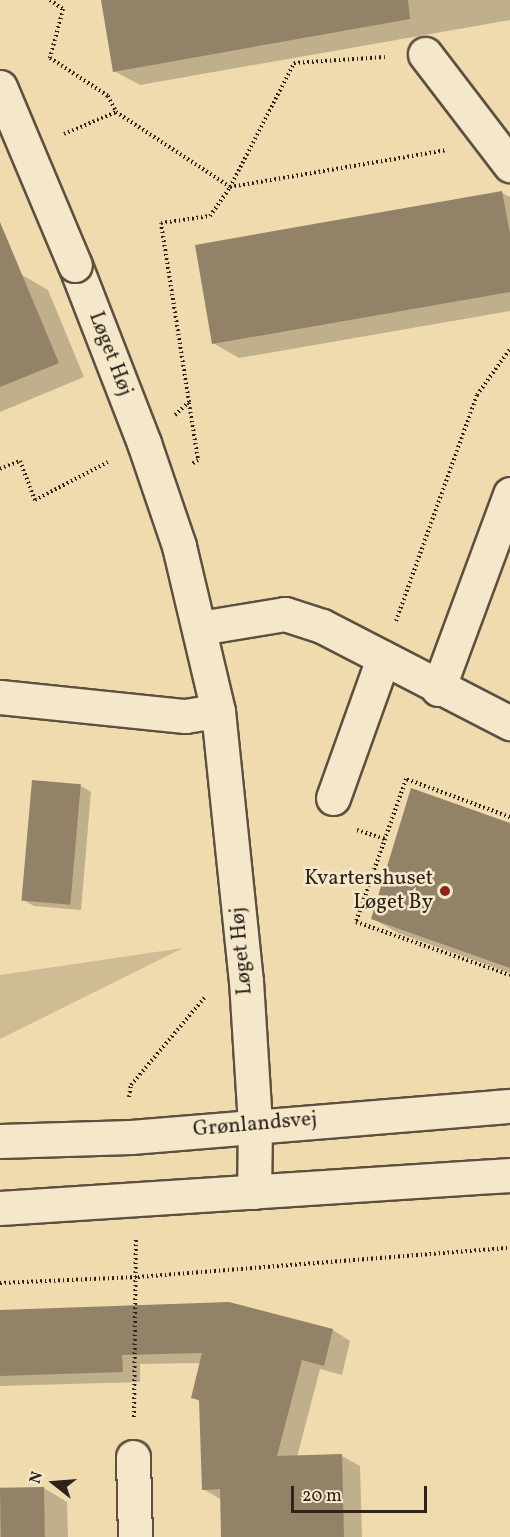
<!DOCTYPE html>
<html>
<head>
<meta charset="utf-8">
<style>
	body { margin:0 }
	#map { position:relative; width:510px; height:1537px; overflow:hidden; background:#f0dbae; font-family:Vollkorn,serif }
	div>[style] { position:absolute }
	.green>* { inset:0; background:#cfbc95 }
	.shadow>* { inset:0; background:#0003 }
	.building>* { inset:0; background:#928268; transform-origin:0 0 }
	.path>* { height:4px; margin-top:-2px; transform-origin:0; background:repeating-linear-gradient(90deg,#2d221c 0 1.5px,transparent 0 4.5px) }
	.roads { filter:drop-shadow(2px 0 #5e5040) drop-shadow(-2px 0 #5e5040) drop-shadow(0 2px #5e5040) drop-shadow(0 -2px #5e5040) }
	.minor>* { height:33px; margin:-16.5px; padding:0 16.5px; transform-origin:16.5px; border-radius:16.5px; background:#f5e8ca }
	.bridges { filter:drop-shadow(2px 0 #5e5040) drop-shadow(-2px 0 #5e5040) drop-shadow(0 2px #5e5040) drop-shadow(0 -2px #5e5040) }
	.minor-bridge>* { height:33px; margin:-16.5px; padding:0 16.5px; transform-origin:16.5px; border-radius:16.5px; background:#f5e8ca }
	.dots>* { width:16px; height:16px; translate:-50% -50%; box-sizing:border-box; border:3px solid #f5e8ca; border-radius:50% }
	span { translate:-50% -50%; white-space:nowrap; text-align:center; line-height:1.15; -webkit-text-stroke:5px #f5e8ca; paint-order:stroke }
	.street-label { font-size:21px; color:#2d221c }
	.poi-label { font-size:21px; color:#2d221c }
	.right { translate:-100% -50%; text-align:right }
	.north { position:absolute; left:24px; top:1453px; width:60px; height:60px; -webkit-text-stroke:4px #f5e8ca; paint-order:stroke; rotate:287deg; font-size:16px; font-weight:700; line-height:24px; text-align:center; color:#2d221c }
	.north::after { content:''; display:block; margin:auto; width:21px; height:27px; background:#2d221c; clip-path:polygon(50% 0,100% 100%,50% 72%,0 100%) }
	.scale { position:absolute; left:291px; top:1486px; width:136px; height:27px; box-sizing:border-box; border:3px solid #2d221c; border-top:0; padding-left:8px; font-size:18px; line-height:21px; white-space:nowrap; color:#2d221c; -webkit-text-stroke:4px #f5e8ca; paint-order:stroke }
</style>
</head>
<body>
<div id="map">
	<div class="green">
		<div style="clip-path:polygon(183px 948px,0 1039px,0 975px)"></div>
	</div>
	<div class="shadow">
		<div style="clip-path:polygon(102px 0,510px 0,510px 20px,140px 85px,114px 71px)"></div>
		<div style="clip-path:polygon(502px 193px,510px 197px,510px 311px,239px 358px,213px 343px)"></div>
		<div style="clip-path:polygon(22px 275px,48px 290px,84px 377px,0 412px,0 284px)"></div>
		<div style="clip-path:polygon(81px 786px,91px 792px,81px 910px,34px 906px,23px 900px)"></div>
		<div style="clip-path:polygon(510px 825px,510px 973px,398px 933px,372px 918px)"></div>
		<div style="clip-path:polygon(229px 1303px,333px 1330px,350px 1341px,342px 1375px,320px 1369px,297px 1457px,342px 1456px,360px 1466px,362px 1537px,223px 1537px,222px 1500px,203px 1489px,201px 1402px,192px 1397px,201px 1363px,140px 1364px,140px 1382px,0 1386px,0 1311px)"></div>
		<div style="clip-path:polygon(44px 1488px,67px 1502px,68px 1537px,0 1537px,0 1489px)"></div>
	</div>
	<div class="building">
		<div style="clip-path:polygon(101px 0,408px 0,410px 19px,113px 72px)"></div>
		<div style="clip-path:polygon(502px 191px,510px 234px,510px 292px,212px 344px,195px 245px)"></div>
		<div style="clip-path:polygon(0 222px,59px 363px,0 387px)"></div>
		<div style="left:32px;top:780px;width:49px;height:121px;rotate:5deg"></div>
		<div style="clip-path:polygon(411px 788px,510px 823px,510px 968px,371px 919px)"></div>
		<div style="clip-path:polygon(229px 1302px,333px 1329px,324px 1366px,302px 1360px,277px 1456px,342px 1454px,344px 1537px,221px 1537px,220px 1489px,202px 1490px,199px 1400px,191px 1398px,202px 1353px,122px 1355px,123px 1372px,0 1376px,0 1310px)"></div>
		<div style="left:44px;top:1487px;width:50px;height:44px;rotate:89deg"></div>
	</div>
	<div class="path">
		<div style="left:50px;top:0;width:16px;rotate:35deg"></div>
		<div style="left:63px;top:9px;width:51px;rotate:104.9deg"></div>
		<div style="left:50px;top:58px;width:69px;rotate:33.2deg"></div>
		<div style="left:108px;top:96px;width:18px;rotate:63deg"></div>
		<div style="left:116px;top:112px;width:136px;rotate:33.3deg"></div>
		<div style="left:230px;top:187px;width:220px;rotate:-9.7deg"></div>
		<div style="left:64px;top:134px;width:56px;rotate:-22.9deg"></div>
		<div style="left:189px;top:403px;width:58px;rotate:81deg"></div>
		<div style="left:198px;top:460px;width:7px;rotate:146deg"></div>
		<div style="left:175px;top:415px;width:19px;rotate:-43deg"></div>
		<div style="left:189px;top:402px;width:181px;rotate:-98.9deg"></div>
		<div style="left:161px;top:223px;width:49px;rotate:-8.1deg"></div>
		<div style="left:210px;top:216px;width:35px;rotate:-55deg"></div>
		<div style="left:230px;top:187px;width:140px;rotate:-62.7deg"></div>
		<div style="left:294px;top:63px;width:91px;rotate:-3.8deg"></div>
		<div style="left:0;top:469px;width:22px;rotate:-22deg"></div>
		<div style="left:20px;top:461px;width:42px;rotate:69deg"></div>
		<div style="left:35px;top:500px;width:82px;rotate:-27.5deg"></div>
		<div style="left:396px;top:621px;width:240px;rotate:-70.3deg"></div>
		<div style="left:477px;top:395px;width:57px;rotate:-54.3deg"></div>
		<div style="left:510px;top:817px;width:111px;rotate:-159.9deg"></div>
		<div style="left:406px;top:779px;width:151px;rotate:109.3deg"></div>
		<div style="left:356px;top:922px;width:163px;rotate:19deg"></div>
		<div style="left:357px;top:830px;width:29px;rotate:18deg"></div>
		<div style="left:129px;top:1097px;width:12px;rotate:-81deg"></div>
		<div style="left:131px;top:1085px;width:115px;rotate:-49.9deg"></div>
		<div style="left:0;top:1283px;width:138px;rotate:-2.5deg"></div>
		<div style="left:138px;top:1277px;width:373px;rotate:-4.5deg"></div>
		<div style="left:134px;top:1417px;width:178px;rotate:-89.4deg"></div>
	</div>
	<div class="roads">
		<div class="minor">
			<div style="left:425px;top:54px;width:140px;rotate:52.6deg"></div>
			<div style="left:75px;top:265px;width:191px;rotate:68.8deg"></div>
			<div style="left:144px;top:443px;width:109px;rotate:71.2deg"></div>
			<div style="left:179px;top:546px;width:170px;rotate:76.7deg"></div>
			<div style="left:218px;top:711px;width:271px;rotate:84.1deg"></div>
			<div style="left:246px;top:981px;width:143px;rotate:86.4deg"></div>
			<div style="left:255px;top:1124px;width:68px;rotate:90.8deg"></div>
			<div style="left:200px;top:628px;width:86px;rotate:-9.4deg"></div>
			<div style="left:285px;top:614px;width:39px;rotate:18deg"></div>
			<div style="left:322px;top:626px;width:212px;rotate:27.3deg"></div>
			<div style="left:438px;top:689px;width:208px;rotate:-69.7deg"></div>
			<div style="left:0;top:697px;width:186px;rotate:5.9deg"></div>
			<div style="left:185px;top:716px;width:33px;rotate:-9deg"></div>
			<div style="left:333px;top:798px;width:149px;rotate:-70.3deg"></div>
			<div style="left:0;top:1141px;width:131px;rotate:-1.7deg"></div>
			<div style="left:131px;top:1137px;width:380px;rotate:-4.7deg"></div>
			<div style="left:0;top:1208px;width:511px;rotate:-3.7deg"></div>
			<div style="left:133px;top:1457px;width:80px;rotate:88.6deg"></div>
		</div>
	</div>
	<div class="bridges">
		<div class="minor-bridge">
			<div style="left:0;top:87px;width:193px;rotate:67.2deg"></div>
		</div>
	</div>
	<div class="dots">
		<div style="left:445px;top:891px;background:#8f2418"></div>
	</div>
	<div class="street-label">
		<span style="left:110px;top:354px;rotate:69deg">Løget Høj</span>
		<span style="left:242px;top:951px;rotate:-95deg">Løget Høj</span>
		<span style="left:255px;top:1125px;rotate:-5deg">Grønlandsvej</span>
	</div>
	<div class="poi-label">
		<span class="right" style="left:433px;top:891px">Kvartershuset<br>Løget By</span>
	</div>
	<div class="north">N</div>
	<div class="scale">20 m</div>
</div>
</body>
</html>
